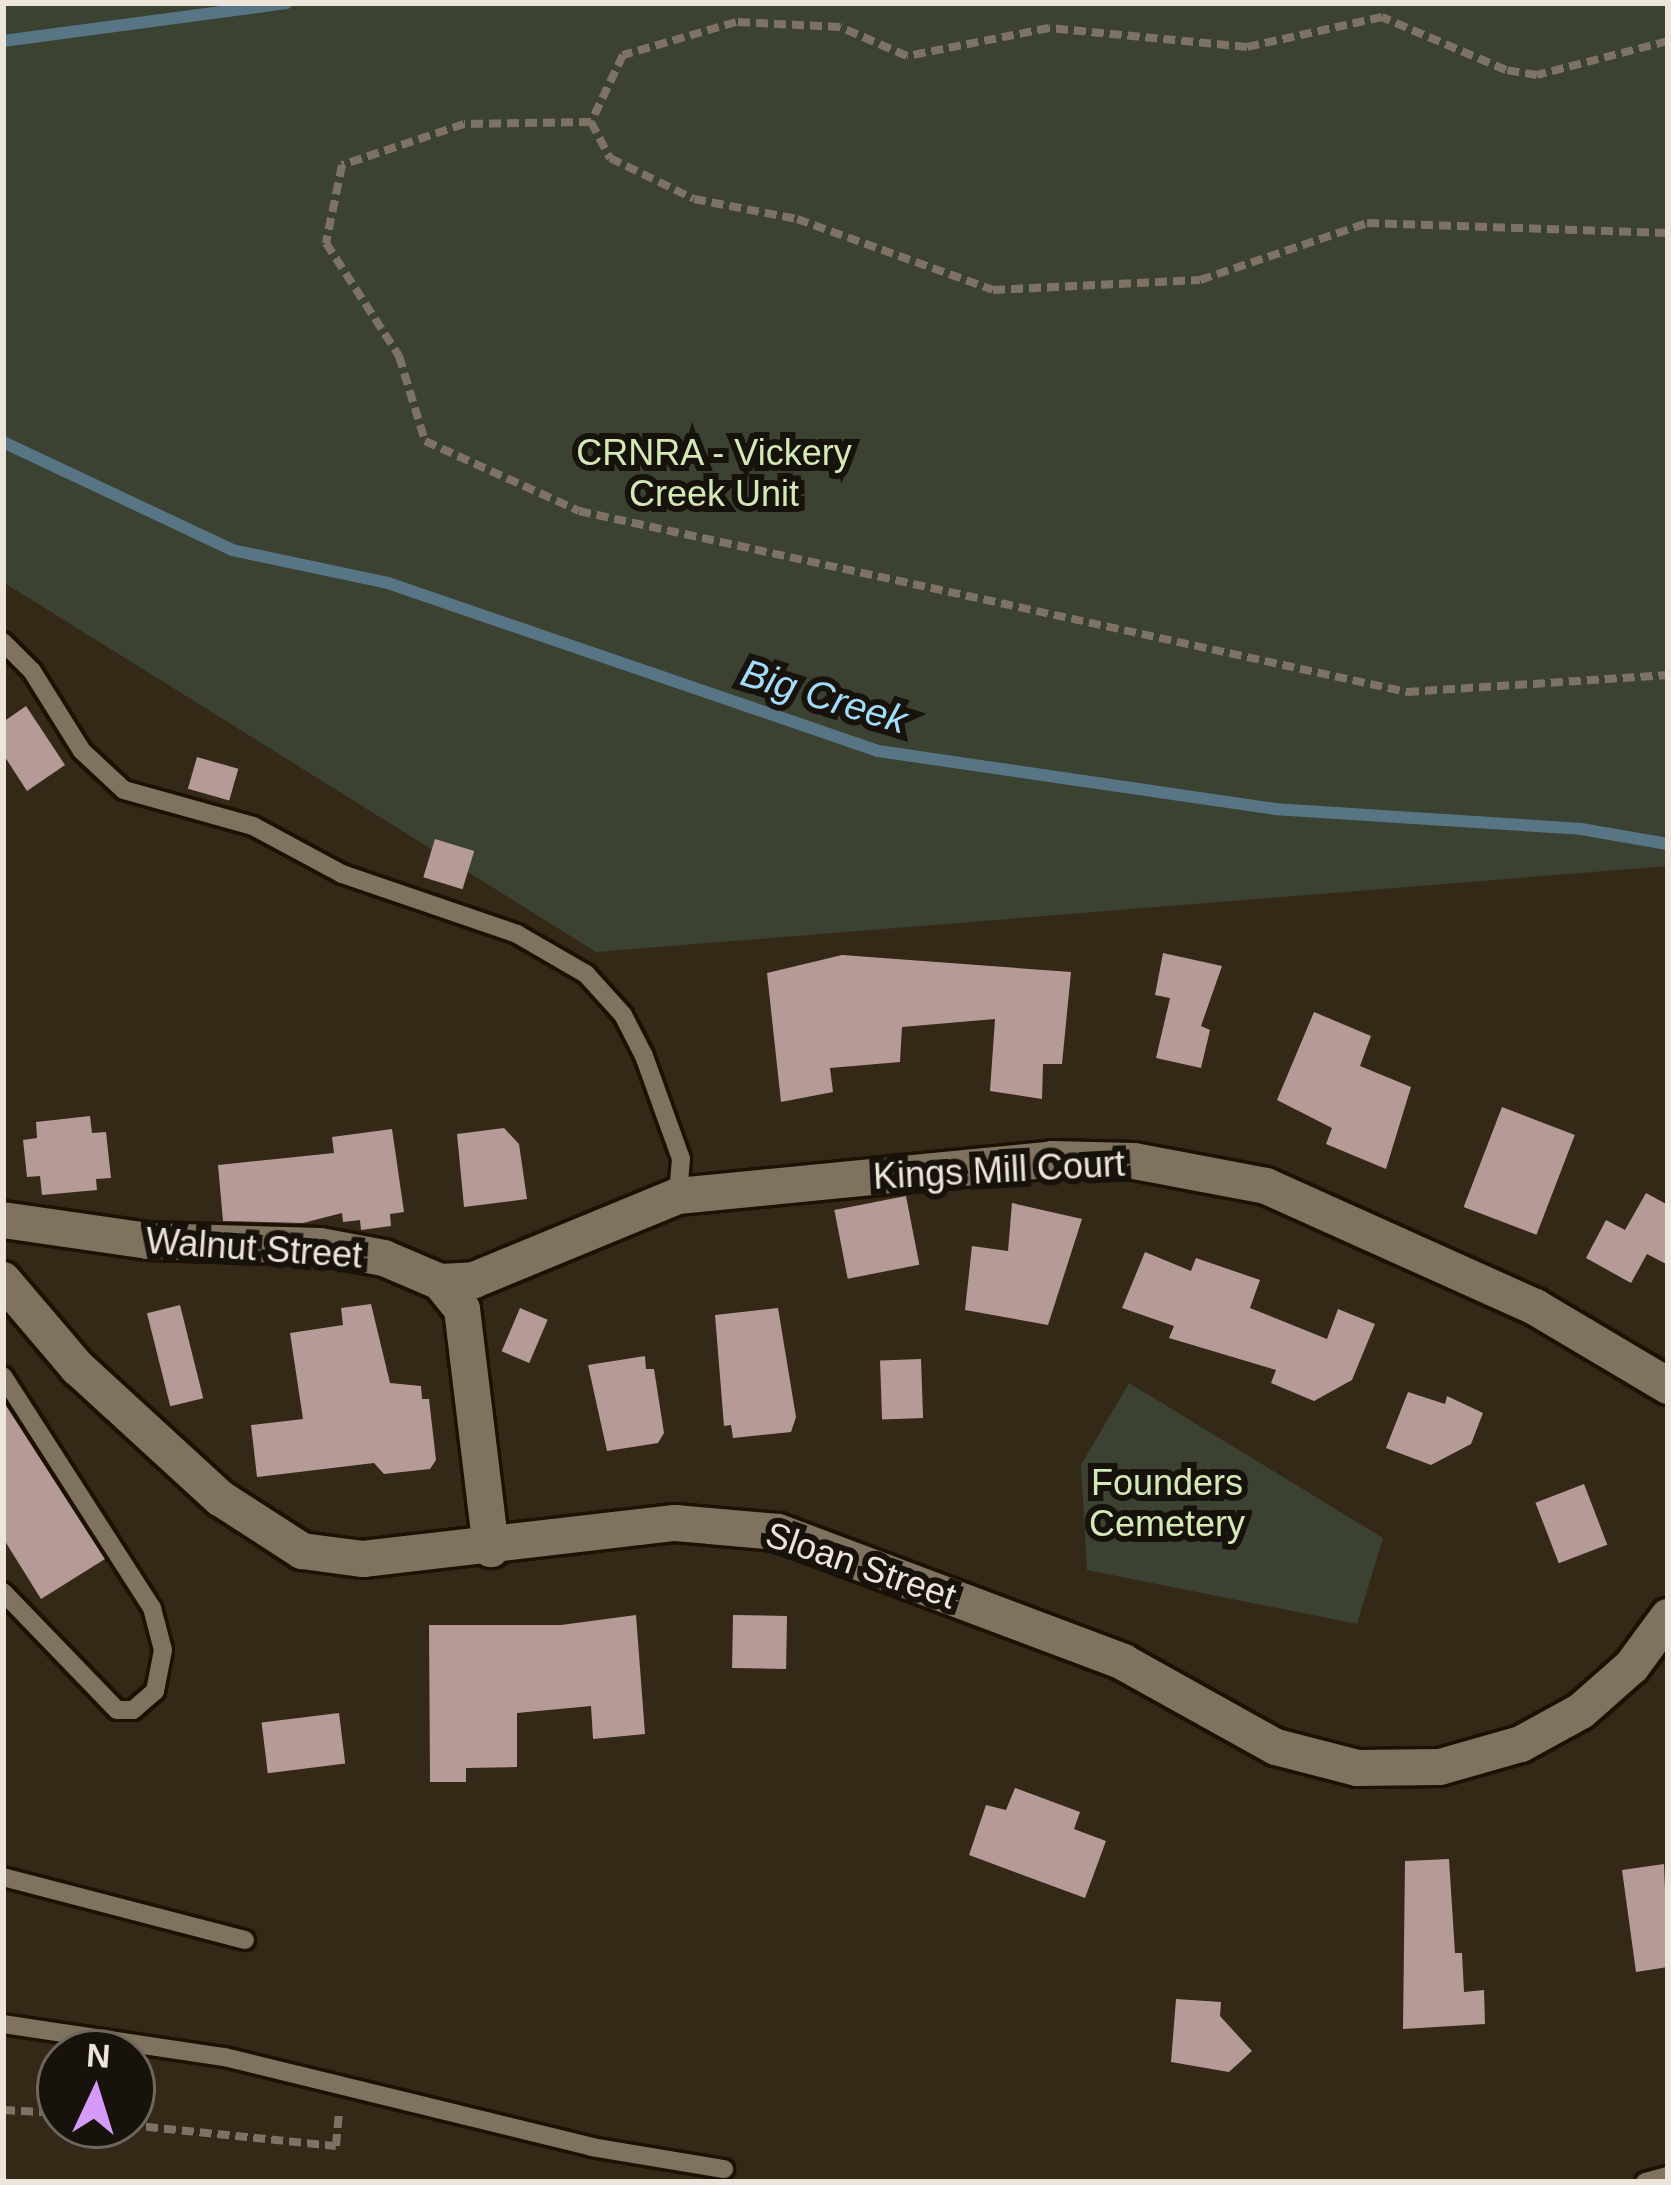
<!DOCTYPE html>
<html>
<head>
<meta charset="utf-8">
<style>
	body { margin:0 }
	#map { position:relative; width:1671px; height:2185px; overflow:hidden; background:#342817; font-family:Arial,sans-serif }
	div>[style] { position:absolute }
	.green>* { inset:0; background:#3b4232 }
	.stream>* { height:12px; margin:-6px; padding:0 6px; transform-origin:6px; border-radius:6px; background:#587586 }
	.building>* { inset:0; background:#b69a97; transform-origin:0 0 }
	.path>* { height:8px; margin-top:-4px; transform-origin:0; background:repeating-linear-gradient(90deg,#7d7264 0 12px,transparent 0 18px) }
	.roads { filter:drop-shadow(3px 0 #1c1102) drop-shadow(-3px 0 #1c1102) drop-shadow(0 3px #1c1102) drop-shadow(0 -3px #1c1102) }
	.lane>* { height:18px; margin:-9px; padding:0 9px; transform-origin:9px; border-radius:9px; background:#7f725e }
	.street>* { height:36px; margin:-18px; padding:0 18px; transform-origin:18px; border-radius:18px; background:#7f725e }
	span { translate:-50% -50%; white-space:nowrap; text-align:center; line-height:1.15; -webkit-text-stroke:12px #17120b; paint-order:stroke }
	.park-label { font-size:36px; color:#d4eab6 }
	.street-label { font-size:36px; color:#ede5da }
	.water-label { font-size:39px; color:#a3dcfb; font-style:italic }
	.frame { position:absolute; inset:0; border:6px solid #ede5da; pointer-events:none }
	.north { position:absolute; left:36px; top:2029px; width:120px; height:120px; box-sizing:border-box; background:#17120b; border:3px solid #6d665e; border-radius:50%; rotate:4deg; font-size:33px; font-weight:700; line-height:48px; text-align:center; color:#ede5da }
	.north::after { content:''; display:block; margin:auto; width:42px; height:54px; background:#d69bfa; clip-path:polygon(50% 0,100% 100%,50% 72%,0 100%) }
</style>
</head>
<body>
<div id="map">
	<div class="green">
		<div style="clip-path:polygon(3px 3px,1668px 3px,1668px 866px,596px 952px,3px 582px)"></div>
		<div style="clip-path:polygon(1129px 1383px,1383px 1538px,1357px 1624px,1087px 1570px,1081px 1465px)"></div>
	</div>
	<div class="stream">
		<div style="left:3px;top:41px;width:286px;rotate:-7.6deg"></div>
		<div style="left:3px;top:442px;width:253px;rotate:25.2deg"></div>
		<div style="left:232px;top:550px;width:159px;rotate:11.9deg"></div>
		<div style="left:388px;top:583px;width:518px;rotate:18.92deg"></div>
		<div style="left:878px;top:751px;width:400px;rotate:8.3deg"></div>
		<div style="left:1274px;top:809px;width:308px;rotate:3.7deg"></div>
		<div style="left:1581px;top:829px;width:88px;rotate:9.8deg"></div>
	</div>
	<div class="building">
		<div style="clip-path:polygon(26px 706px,65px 765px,27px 791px,3px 754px,3px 722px)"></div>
		<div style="left:197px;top:757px;width:43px;height:33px;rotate:16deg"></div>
		<div style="left:435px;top:839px;width:41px;height:40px;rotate:17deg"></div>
		<div style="clip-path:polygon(1163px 953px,1222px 966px,1201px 1026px,1210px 1030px,1201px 1068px,1156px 1058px,1170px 998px,1155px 995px)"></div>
		<div style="clip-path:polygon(842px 955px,1071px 972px,1062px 1064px,1043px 1064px,1042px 1099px,990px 1091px,995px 1019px,902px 1027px,900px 1062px,830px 1068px,833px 1092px,781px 1102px,767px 973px)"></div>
		<div style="clip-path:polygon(1314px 1012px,1371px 1036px,1360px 1066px,1411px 1087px,1386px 1169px,1326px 1144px,1332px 1128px,1277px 1100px)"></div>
		<div style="left:1502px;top:1107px;width:78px;height:107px;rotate:21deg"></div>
		<div style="clip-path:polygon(90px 1116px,92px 1133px,106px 1132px,111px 1178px,96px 1179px,97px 1190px,42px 1195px,40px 1176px,27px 1177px,23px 1140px,37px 1138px,36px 1122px)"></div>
		<div style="clip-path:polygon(504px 1128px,519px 1144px,527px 1199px,464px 1207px,457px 1134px)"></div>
		<div style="clip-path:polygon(392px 1129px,404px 1212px,390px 1214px,391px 1226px,361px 1230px,360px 1220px,343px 1222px,342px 1213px,303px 1223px,223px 1221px,218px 1165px,334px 1153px,332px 1137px)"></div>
		<div style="clip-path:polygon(1646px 1193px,1668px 1205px,1668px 1265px,1647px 1254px,1631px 1283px,1586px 1258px,1606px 1220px,1625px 1230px)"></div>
		<div style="left:906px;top:1196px;width:70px;height:73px;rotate:79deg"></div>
		<div style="clip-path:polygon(1012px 1203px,1082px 1219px,1048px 1325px,965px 1310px,972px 1246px,1008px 1251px)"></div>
		<div style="clip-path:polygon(1145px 1252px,1191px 1271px,1196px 1258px,1260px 1280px,1250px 1308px,1327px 1339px,1338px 1309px,1375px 1324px,1352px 1380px,1314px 1401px,1271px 1383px,1276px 1370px,1169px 1338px,1174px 1326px,1122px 1308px)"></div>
		<div style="clip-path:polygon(371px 1304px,390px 1383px,421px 1386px,422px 1399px,429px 1399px,436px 1460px,430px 1469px,384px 1474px,374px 1463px,257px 1477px,251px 1425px,303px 1419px,290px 1333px,343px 1325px,341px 1308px)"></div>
		<div style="left:180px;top:1305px;width:96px;height:34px;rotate:76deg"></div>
		<div style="left:520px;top:1308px;width:30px;height:47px;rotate:23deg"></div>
		<div style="clip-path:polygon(778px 1308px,796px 1417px,791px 1432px,733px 1438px,731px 1425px,724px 1426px,715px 1315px)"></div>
		<div style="clip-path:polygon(645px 1356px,646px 1369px,654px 1369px,664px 1433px,658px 1443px,607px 1451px,588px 1365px)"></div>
		<div style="left:921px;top:1359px;width:59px;height:41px;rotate:88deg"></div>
		<div style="clip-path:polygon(1408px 1392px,1445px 1404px,1447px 1396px,1483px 1413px,1471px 1444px,1431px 1465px,1386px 1448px)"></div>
		<div style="clip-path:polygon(3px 1401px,105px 1559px,41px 1599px,3px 1538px)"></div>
		<div style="left:1584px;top:1484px;width:65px;height:52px;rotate:69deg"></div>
		<div style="clip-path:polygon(636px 1615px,645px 1734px,593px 1739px,591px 1706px,517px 1713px,517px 1767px,466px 1768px,466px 1782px,430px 1782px,429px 1625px,561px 1625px)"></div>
		<div style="left:733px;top:1615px;width:54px;height:53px;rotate:1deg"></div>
		<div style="left:339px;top:1713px;width:51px;height:78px;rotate:83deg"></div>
		<div style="clip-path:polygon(1015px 1788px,1080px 1812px,1074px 1829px,1106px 1841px,1085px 1898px,969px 1855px,986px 1805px,1006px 1810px)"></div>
		<div style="clip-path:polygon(1449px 1859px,1455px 1953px,1462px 1953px,1464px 1992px,1484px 1990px,1485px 2024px,1403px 2029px,1405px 1861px)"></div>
		<div style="clip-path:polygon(1664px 1864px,1668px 1967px,1636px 1972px,1622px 1870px)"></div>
		<div style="clip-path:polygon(1176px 1999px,1221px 2002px,1220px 2016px,1252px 2051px,1229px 2072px,1171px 2062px)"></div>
	</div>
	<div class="path">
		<div style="left:1668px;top:41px;width:135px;rotate:165.5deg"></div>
		<div style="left:1537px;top:75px;width:31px;rotate:-171deg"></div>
		<div style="left:1506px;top:70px;width:135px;rotate:-156.9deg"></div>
		<div style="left:1382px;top:17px;width:138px;rotate:167.5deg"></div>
		<div style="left:1247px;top:47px;width:199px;rotate:-174.5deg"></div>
		<div style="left:1049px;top:28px;width:145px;rotate:168.8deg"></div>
		<div style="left:907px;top:56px;width:73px;rotate:-156.6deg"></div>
		<div style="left:840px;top:27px;width:104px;rotate:-177.2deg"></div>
		<div style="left:736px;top:22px;width:118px;rotate:163.7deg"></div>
		<div style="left:623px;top:55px;width:74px;rotate:115.5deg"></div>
		<div style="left:591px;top:122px;width:41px;rotate:62.2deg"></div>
		<div style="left:610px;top:158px;width:93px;rotate:26deg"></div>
		<div style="left:694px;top:199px;width:105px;rotate:11deg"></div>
		<div style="left:797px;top:219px;width:208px;rotate:19.9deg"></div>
		<div style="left:993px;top:290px;width:207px;rotate:-2.8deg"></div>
		<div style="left:1200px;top:280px;width:176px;rotate:-18.8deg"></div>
		<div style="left:1367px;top:223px;width:301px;rotate:1.9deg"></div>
		<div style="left:591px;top:122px;width:127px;rotate:179.1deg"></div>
		<div style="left:464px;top:124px;width:129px;rotate:161.4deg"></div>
		<div style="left:342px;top:165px;width:80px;rotate:101.6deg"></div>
		<div style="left:326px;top:243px;width:135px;rotate:57.1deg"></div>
		<div style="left:399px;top:356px;width:89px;rotate:73deg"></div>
		<div style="left:425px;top:441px;width:169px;rotate:24.4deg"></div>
		<div style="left:579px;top:511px;width:848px;rotate:12.33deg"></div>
		<div style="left:1407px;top:692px;width:262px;rotate:-3.7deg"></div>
		<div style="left:3px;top:2110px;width:57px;rotate:3deg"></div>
		<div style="left:128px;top:2125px;width:209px;rotate:5.8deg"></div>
		<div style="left:336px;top:2146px;width:33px;rotate:-85deg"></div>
	</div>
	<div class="roads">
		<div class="lane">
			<div style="left:3px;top:642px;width:41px;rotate:45deg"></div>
			<div style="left:32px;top:671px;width:94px;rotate:58deg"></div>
			<div style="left:82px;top:751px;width:57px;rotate:42.9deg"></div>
			<div style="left:124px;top:790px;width:134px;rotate:15.6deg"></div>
			<div style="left:253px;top:826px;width:101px;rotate:28.3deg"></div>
			<div style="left:342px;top:874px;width:185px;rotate:18.9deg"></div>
			<div style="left:517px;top:934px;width:80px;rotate:30.1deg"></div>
			<div style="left:586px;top:974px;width:55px;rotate:47.9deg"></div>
			<div style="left:623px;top:1015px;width:46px;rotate:62.9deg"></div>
			<div style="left:644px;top:1056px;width:109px;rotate:70.2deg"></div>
			<div style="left:681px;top:1159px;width:37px;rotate:95deg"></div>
			<div style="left:3px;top:1376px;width:276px;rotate:57.3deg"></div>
			<div style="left:152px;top:1608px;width:43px;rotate:75.3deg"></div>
			<div style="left:163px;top:1650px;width:42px;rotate:101deg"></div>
			<div style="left:155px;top:1691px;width:29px;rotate:139deg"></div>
			<div style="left:133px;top:1710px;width:16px;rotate:180deg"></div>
			<div style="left:117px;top:1710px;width:164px;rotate:-134deg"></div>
			<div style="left:3px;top:1877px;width:250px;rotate:14.6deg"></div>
			<div style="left:3px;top:2024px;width:223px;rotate:8.5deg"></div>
			<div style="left:224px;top:2057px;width:379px;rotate:13.7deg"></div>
			<div style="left:592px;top:2147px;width:134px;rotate:9.5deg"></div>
			<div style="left:1645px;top:2182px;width:24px;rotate:-15deg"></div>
		</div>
		<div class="street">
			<div style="left:3px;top:1220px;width:147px;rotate:8.2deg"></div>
			<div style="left:148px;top:1241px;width:172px;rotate:1.7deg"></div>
			<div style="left:320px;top:1246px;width:65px;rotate:10.6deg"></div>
			<div style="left:384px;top:1258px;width:61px;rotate:23.2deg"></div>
			<div style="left:440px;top:1282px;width:35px;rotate:51deg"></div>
			<div style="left:462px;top:1309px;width:242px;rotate:83.1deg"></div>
			<div style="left:3px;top:1280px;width:116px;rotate:49.6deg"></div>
			<div style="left:78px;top:1368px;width:193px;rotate:42.5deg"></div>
			<div style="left:220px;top:1498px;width:98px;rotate:32.9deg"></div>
			<div style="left:302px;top:1551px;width:62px;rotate:7.5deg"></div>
			<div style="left:363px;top:1559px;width:314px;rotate:-6.6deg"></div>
			<div style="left:675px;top:1523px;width:103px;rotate:5deg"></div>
			<div style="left:778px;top:1532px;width:369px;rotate:20.6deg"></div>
			<div style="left:1123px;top:1662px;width:175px;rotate:29.1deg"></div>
			<div style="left:1276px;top:1747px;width:84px;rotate:14.5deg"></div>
			<div style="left:1357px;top:1768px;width:83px;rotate:-0.7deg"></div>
			<div style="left:1440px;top:1767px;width:84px;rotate:-15.9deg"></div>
			<div style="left:1521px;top:1744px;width:68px;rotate:-28.8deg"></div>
			<div style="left:1581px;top:1711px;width:68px;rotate:-41.4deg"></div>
			<div style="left:1632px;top:1666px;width:61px;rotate:-53.7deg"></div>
			<div style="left:440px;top:1282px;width:34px;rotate:-3deg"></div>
			<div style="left:474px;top:1280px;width:221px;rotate:-22.4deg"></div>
			<div style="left:678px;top:1196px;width:376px;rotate:-5.6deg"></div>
			<div style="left:1052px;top:1159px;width:82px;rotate:1.4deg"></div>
			<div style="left:1134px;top:1161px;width:134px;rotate:10.7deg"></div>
			<div style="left:1266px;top:1186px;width:295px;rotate:24.2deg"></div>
			<div style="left:1535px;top:1307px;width:155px;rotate:30.7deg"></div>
		</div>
	</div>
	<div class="park-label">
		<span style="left:714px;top:473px">CRNRA - Vickery<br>Creek Unit</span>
		<span style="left:1167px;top:1503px">Founders<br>Cemetery</span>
	</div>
	<div class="street-label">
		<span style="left:999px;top:1170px;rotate:-3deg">Kings Mill Court</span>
		<span style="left:254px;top:1248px;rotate:4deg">Walnut Street</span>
		<span style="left:861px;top:1565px;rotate:19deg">Sloan Street</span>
	</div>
	<div class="water-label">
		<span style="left:824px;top:697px;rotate:17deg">Big Creek</span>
	</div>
	<div class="frame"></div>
	<div class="north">N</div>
</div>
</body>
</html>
